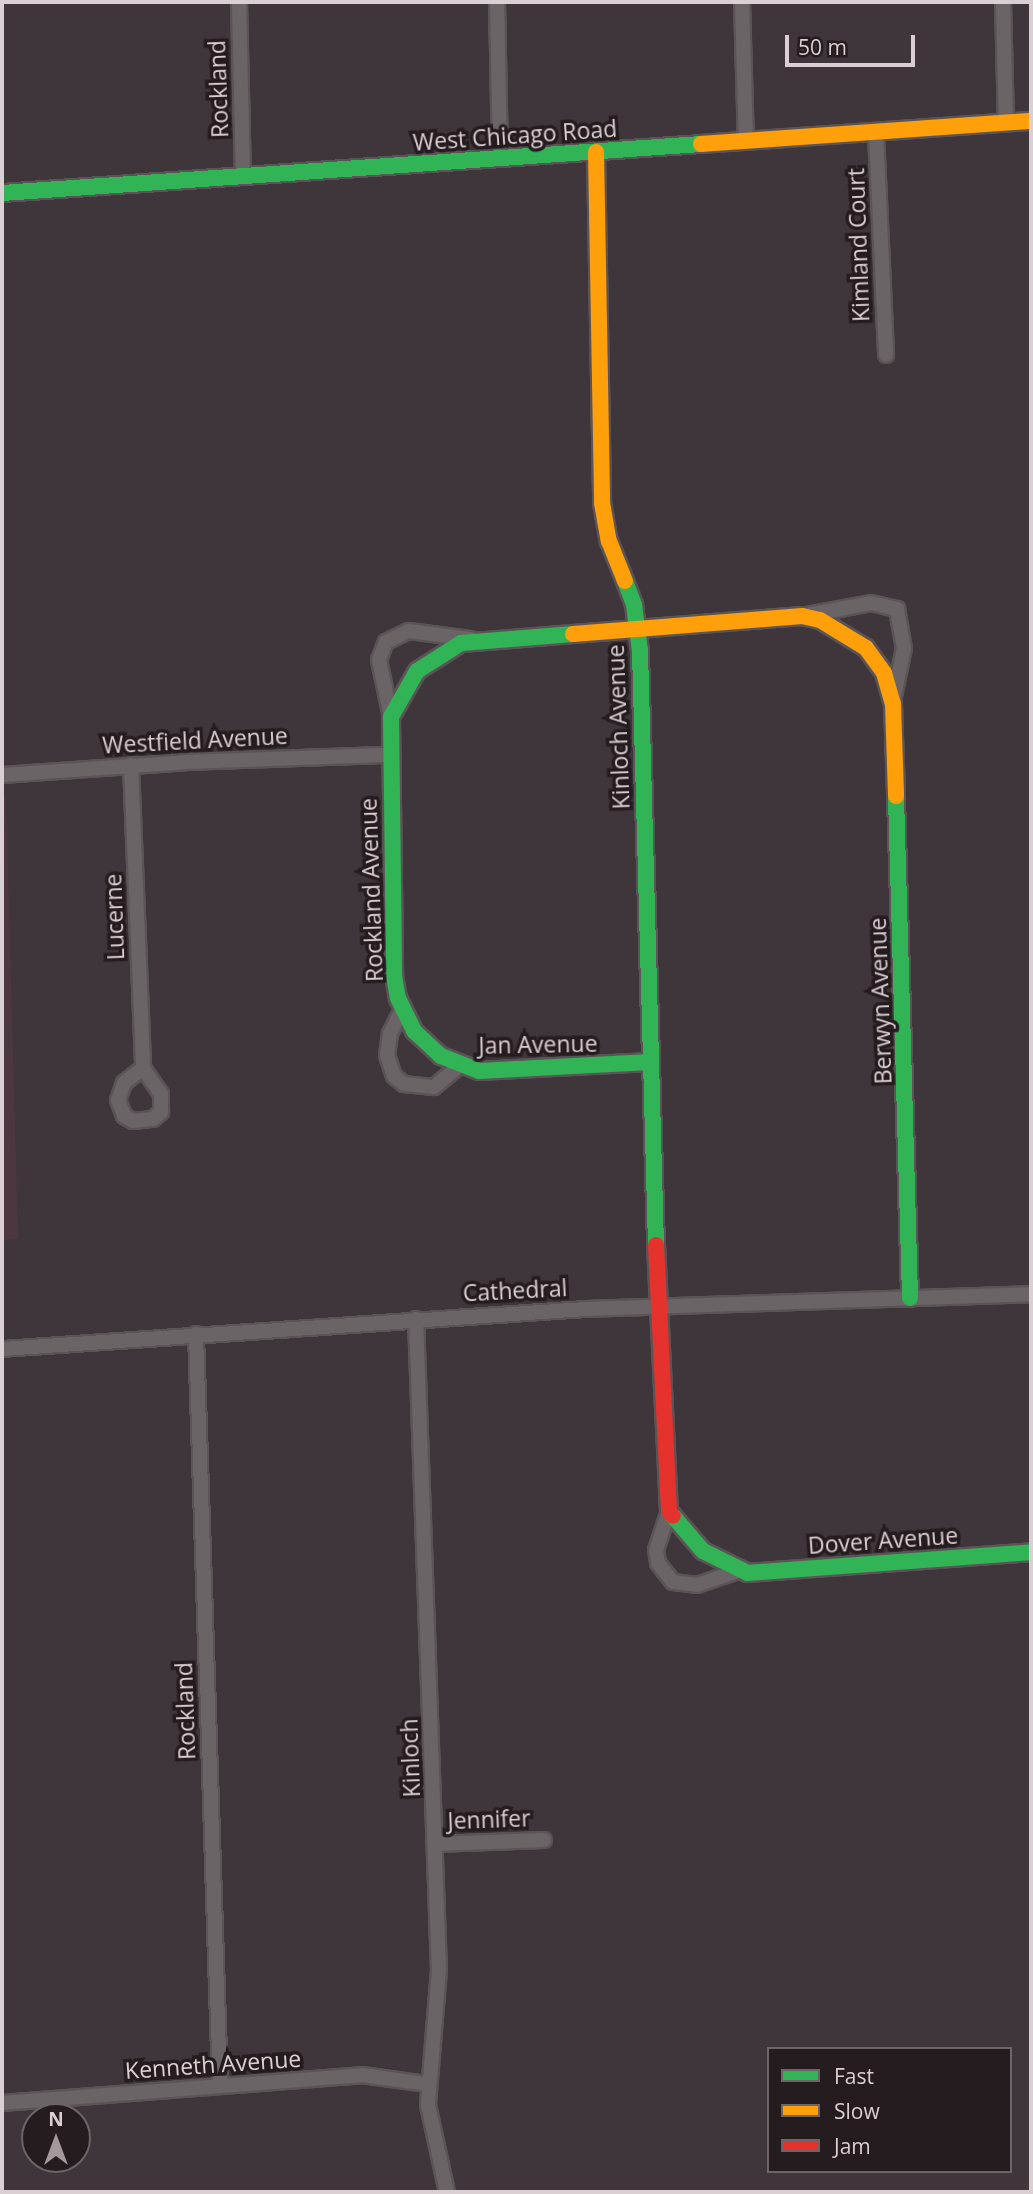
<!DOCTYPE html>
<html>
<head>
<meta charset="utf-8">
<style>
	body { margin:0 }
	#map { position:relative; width:1033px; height:2194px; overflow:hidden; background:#3e363a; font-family:"Open Sans",sans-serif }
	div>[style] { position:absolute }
	.built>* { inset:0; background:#4c3740 }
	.roads { filter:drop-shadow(2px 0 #5b5457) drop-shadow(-2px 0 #5b5457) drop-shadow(0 2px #5b5457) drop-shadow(0 -2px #5b5457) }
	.street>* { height:14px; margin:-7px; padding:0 7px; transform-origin:7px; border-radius:7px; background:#6b6467 }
	.fast>* { height:16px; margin:-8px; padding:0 8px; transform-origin:8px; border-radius:8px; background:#30b455 }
	.slow>* { height:16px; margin:-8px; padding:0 8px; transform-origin:8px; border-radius:8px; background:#ff9f0a }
	.jam>* { height:16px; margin:-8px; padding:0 8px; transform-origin:8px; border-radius:8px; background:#e5322d }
	span { translate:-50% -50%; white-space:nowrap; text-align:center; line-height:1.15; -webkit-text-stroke:7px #241c1f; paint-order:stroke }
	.street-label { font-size:23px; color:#dacfd3 }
	.frame { position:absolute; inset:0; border:4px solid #dacfd3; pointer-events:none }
	.legend { position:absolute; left:767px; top:2047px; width:245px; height:126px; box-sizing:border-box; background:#241c1f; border:2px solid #6d6467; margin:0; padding:9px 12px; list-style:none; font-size:21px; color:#dacfd3 }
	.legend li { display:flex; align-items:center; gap:14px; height:35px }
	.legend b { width:35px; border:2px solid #6d6467 }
	.north { position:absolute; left:21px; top:2103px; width:70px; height:70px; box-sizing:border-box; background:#241c1f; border:2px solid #6d6467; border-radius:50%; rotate:0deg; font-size:19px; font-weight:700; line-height:28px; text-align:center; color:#dacfd3 }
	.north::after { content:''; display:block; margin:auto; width:24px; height:32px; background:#a3999d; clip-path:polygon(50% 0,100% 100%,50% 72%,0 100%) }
	.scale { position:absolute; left:785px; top:35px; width:130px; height:32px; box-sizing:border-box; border:4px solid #dacfd3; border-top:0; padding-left:9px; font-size:21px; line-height:24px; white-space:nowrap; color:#dacfd3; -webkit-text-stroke:5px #241c1f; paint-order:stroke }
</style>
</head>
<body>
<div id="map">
	<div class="built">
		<div style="clip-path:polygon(6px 797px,18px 1239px,2px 1240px,2px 798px)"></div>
	</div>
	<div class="roads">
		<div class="street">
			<div style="left:239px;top:2px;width:173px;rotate:88.7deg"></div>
			<div style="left:497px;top:2px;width:156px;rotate:88.9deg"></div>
			<div style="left:742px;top:2px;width:140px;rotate:88.4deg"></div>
			<div style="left:1003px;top:2px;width:121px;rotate:88.6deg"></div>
			<div style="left:876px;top:133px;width:222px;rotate:87.4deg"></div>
			<div style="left:807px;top:615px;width:65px;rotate:-10.6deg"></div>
			<div style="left:871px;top:603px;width:27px;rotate:13deg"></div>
			<div style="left:897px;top:609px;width:40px;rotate:80deg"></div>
			<div style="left:904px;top:648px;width:54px;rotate:101.7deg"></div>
			<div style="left:391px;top:717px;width:58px;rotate:-101.9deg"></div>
			<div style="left:379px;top:660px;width:19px;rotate:-69deg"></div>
			<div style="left:386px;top:642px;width:25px;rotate:-26deg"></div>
			<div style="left:409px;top:631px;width:63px;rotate:7.4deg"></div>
			<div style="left:131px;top:765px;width:303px;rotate:87.7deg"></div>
			<div style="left:143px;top:1068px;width:24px;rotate:142deg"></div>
			<div style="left:124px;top:1083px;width:18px;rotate:109deg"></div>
			<div style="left:118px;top:1100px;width:17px;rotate:69deg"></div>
			<div style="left:124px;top:1116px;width:10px;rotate:29deg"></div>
			<div style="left:133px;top:1121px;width:20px;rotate:-6deg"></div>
			<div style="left:153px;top:1119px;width:11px;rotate:-41deg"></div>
			<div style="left:161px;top:1112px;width:18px;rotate:-90deg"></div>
			<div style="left:161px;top:1094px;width:32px;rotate:-125deg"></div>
			<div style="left:2px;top:775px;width:184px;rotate:-4deg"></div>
			<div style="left:186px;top:762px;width:205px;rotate:-2deg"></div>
			<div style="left:402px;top:1010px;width:27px;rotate:117deg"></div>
			<div style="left:390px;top:1034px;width:21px;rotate:98deg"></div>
			<div style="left:387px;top:1055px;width:22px;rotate:72deg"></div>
			<div style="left:394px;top:1076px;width:13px;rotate:39deg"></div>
			<div style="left:404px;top:1084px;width:30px;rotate:6deg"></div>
			<div style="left:434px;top:1087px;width:33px;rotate:-40deg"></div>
			<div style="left:416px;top:1319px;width:651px;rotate:87.98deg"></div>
			<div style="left:439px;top:1970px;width:135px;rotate:94.7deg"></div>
			<div style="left:428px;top:2105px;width:89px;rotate:77.7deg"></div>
			<div style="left:196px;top:1334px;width:752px;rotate:88.17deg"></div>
			<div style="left:2px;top:1349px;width:584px;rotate:-3.92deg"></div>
			<div style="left:585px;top:1309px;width:446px;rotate:-1.9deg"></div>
			<div style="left:669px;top:1511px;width:41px;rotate:108.4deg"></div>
			<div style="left:656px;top:1550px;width:13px;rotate:81deg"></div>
			<div style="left:658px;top:1563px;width:24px;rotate:52deg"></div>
			<div style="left:673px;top:1582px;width:24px;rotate:7deg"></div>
			<div style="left:697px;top:1585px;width:43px;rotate:-18.9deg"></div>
			<div style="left:435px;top:1844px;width:109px;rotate:-2.1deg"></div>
			<div style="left:2px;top:2103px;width:361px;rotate:-4.4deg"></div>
			<div style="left:362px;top:2075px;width:66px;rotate:7.9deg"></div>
		</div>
		<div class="fast">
			<div style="left:2px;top:193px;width:701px;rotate:-4.01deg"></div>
			<div style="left:625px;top:581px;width:26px;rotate:69deg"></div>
			<div style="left:634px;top:605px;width:46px;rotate:82.6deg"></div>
			<div style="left:640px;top:651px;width:594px;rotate:88.46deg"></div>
			<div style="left:573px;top:634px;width:112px;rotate:175.4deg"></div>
			<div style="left:461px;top:643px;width:52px;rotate:147.5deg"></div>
			<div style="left:417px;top:671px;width:53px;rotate:119.5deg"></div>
			<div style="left:391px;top:717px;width:259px;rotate:89.3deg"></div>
			<div style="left:394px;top:976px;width:22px;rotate:80deg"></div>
			<div style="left:398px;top:998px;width:37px;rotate:64deg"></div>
			<div style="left:414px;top:1031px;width:37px;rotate:43deg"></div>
			<div style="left:441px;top:1056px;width:41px;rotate:21.5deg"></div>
			<div style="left:479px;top:1071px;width:171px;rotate:-3deg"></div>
			<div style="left:896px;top:796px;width:502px;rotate:88.4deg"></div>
			<div style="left:673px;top:1516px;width:46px;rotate:49.4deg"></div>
			<div style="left:703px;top:1551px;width:50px;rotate:26.1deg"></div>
			<div style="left:748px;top:1573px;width:284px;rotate:-4.2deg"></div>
		</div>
		<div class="slow">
			<div style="left:701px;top:144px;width:331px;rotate:-4deg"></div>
			<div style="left:596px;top:152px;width:351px;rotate:89deg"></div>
			<div style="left:602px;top:503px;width:39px;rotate:80deg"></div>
			<div style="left:609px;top:541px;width:43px;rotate:68.2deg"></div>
			<div style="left:573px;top:634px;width:230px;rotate:-4.5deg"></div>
			<div style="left:802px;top:616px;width:18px;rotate:13deg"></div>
			<div style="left:820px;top:620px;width:54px;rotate:31.3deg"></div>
			<div style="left:866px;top:648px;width:31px;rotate:54deg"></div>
			<div style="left:884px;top:673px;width:32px;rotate:74deg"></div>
			<div style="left:893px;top:704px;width:92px;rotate:88.1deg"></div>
		</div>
		<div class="jam">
			<div style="left:656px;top:1245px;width:266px;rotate:87.2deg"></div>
			<div style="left:669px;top:1511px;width:6px;rotate:51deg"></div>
		</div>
	</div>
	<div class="street-label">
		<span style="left:218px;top:89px;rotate:-92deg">Rockland</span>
		<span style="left:515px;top:135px;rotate:-4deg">West Chicago Road</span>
		<span style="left:858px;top:245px;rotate:-92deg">Kimland Court</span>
		<span style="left:618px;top:727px;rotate:-92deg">Kinloch Avenue</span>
		<span style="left:195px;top:740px;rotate:-3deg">Westfield Avenue</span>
		<span style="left:371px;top:890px;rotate:-92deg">Rockland Avenue</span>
		<span style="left:114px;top:917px;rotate:-92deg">Lucerne</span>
		<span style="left:880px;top:1001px;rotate:-92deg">Berwyn Avenue</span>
		<span style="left:538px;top:1044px;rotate:-1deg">Jan Avenue</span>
		<span style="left:515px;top:1290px;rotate:-3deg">Cathedral</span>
		<span style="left:883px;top:1540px;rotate:-4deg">Dover Avenue</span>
		<span style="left:185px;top:1711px;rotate:-92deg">Rockland</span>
		<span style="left:410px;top:1758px;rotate:-92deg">Kinloch</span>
		<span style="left:489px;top:1819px;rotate:-2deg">Jennifer</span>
		<span style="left:213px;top:2064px;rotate:-4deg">Kenneth Avenue</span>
	</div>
	<div class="frame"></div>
	<ul class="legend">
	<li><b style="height:9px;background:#30b455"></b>Fast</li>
	<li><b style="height:9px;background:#ff9f0a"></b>Slow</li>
	<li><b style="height:9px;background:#e5322d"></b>Jam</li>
	</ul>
	<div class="north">N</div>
	<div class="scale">50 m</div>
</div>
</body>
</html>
